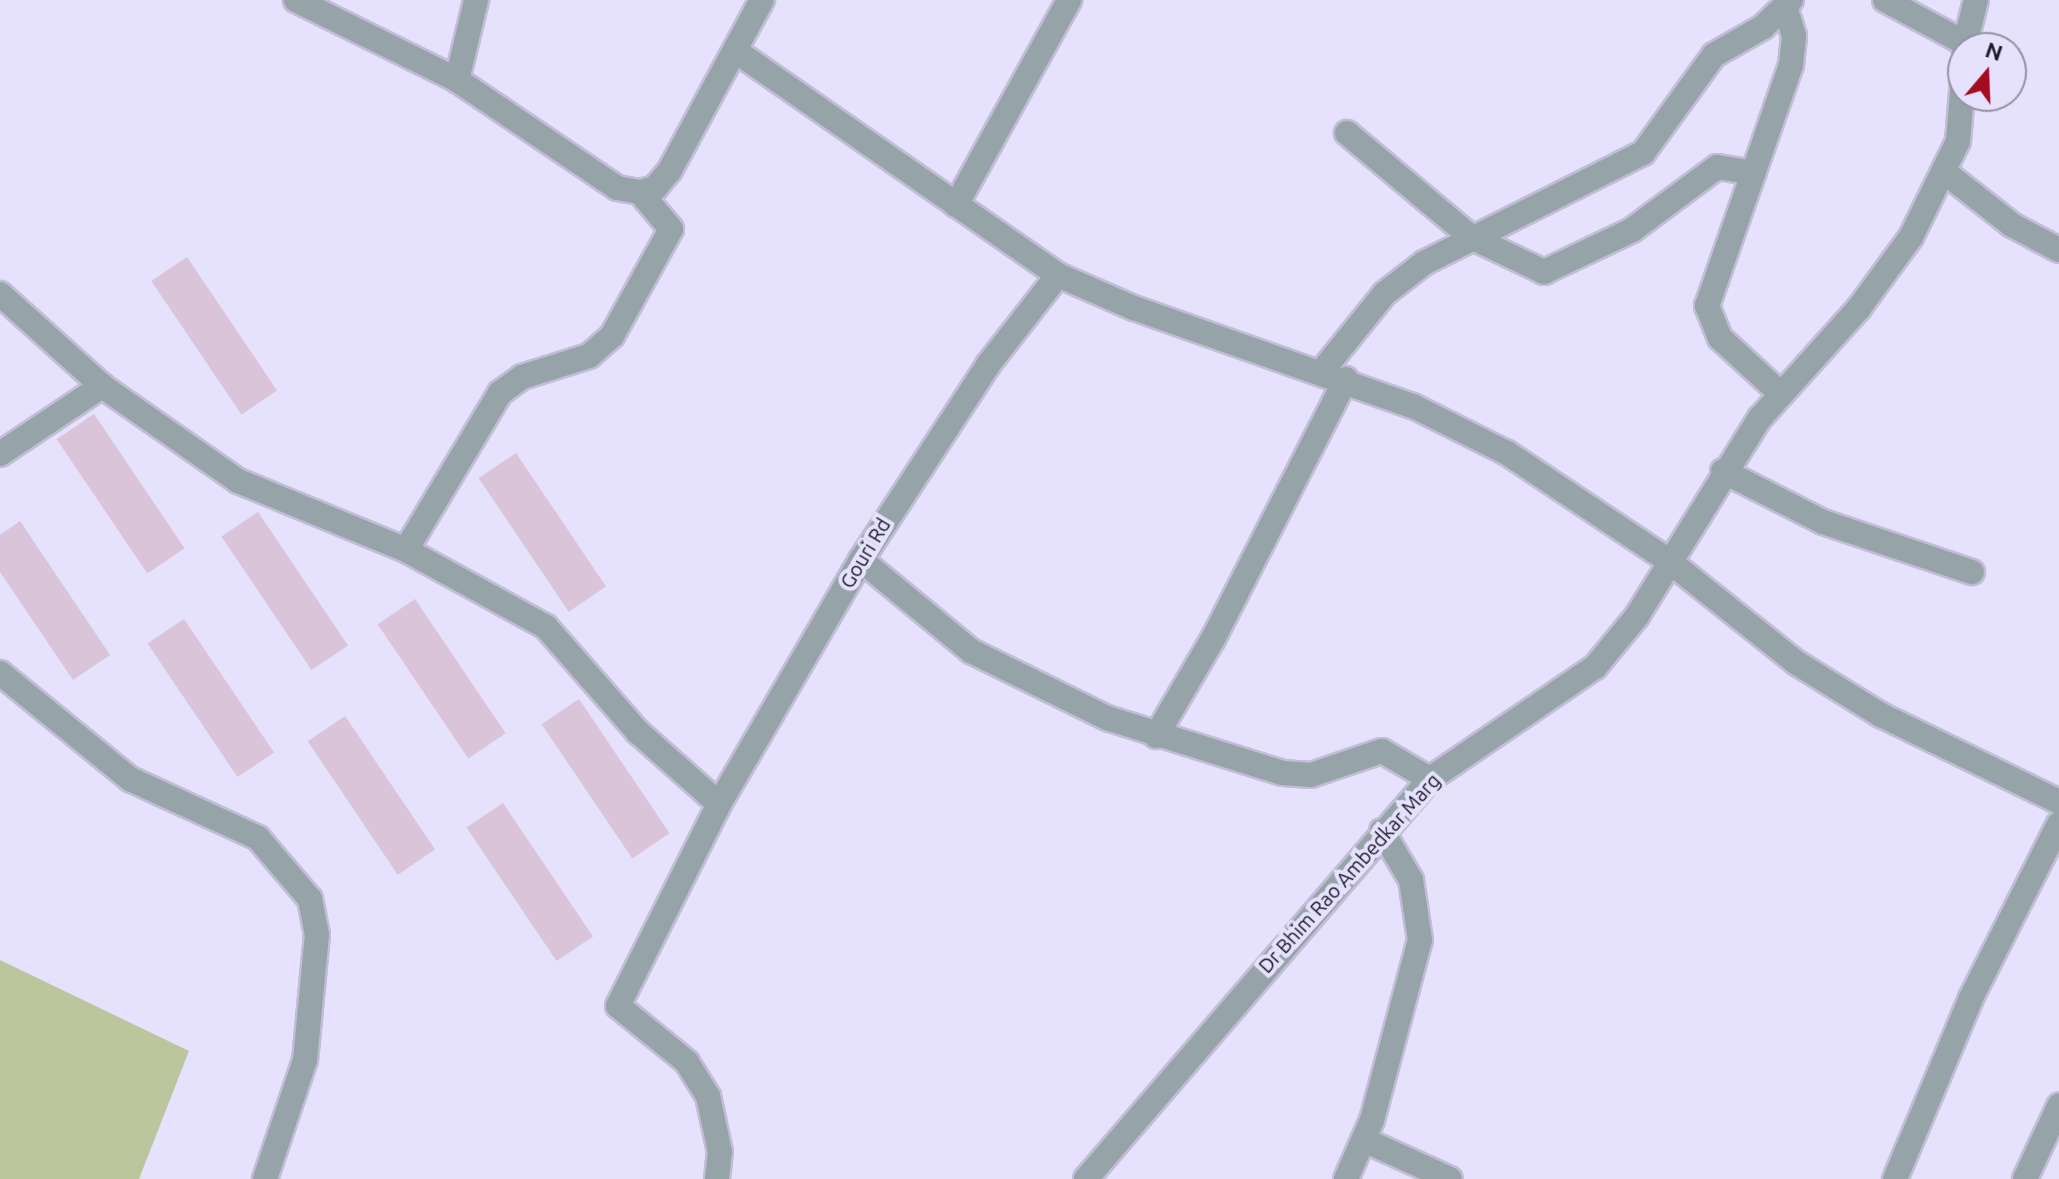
<!DOCTYPE html>
<html>
<head>
<meta charset="utf-8">
<style>
	body { margin:0 }
	#map { position:relative; width:2059px; height:1179px; overflow:hidden; background:#e6e1fd; font-family:Ubuntu,sans-serif }
	div>[style] { position:absolute }
	.green>* { inset:0; background:#bcc69d }
	.building>* { inset:0; background:#d9c4da; transform-origin:0 0 }
	.roads { filter:drop-shadow(2px 0 #c2bdd6) drop-shadow(-2px 0 #c2bdd6) drop-shadow(0 2px #c2bdd6) drop-shadow(0 -2px #c2bdd6) }
	.minor>* { height:24px; margin:-12px; padding:0 12px; transform-origin:12px; border-radius:12px; background:#96a3a8 }
	span { translate:-50% -50%; white-space:nowrap; text-align:center; line-height:1.15; -webkit-text-stroke:8px #e6e1fd; paint-order:stroke }
	.street-label { font-size:20px; color:#1c1b24 }
	.north { position:absolute; left:1947px; top:32px; width:80px; height:80px; box-sizing:border-box; background:#e6e1fd; border:2px solid #9592a6; border-radius:50%; rotate:19deg; font-size:22px; font-weight:700; line-height:32px; text-align:center; color:#1c1b24 }
	.north::after { content:''; display:block; margin:auto; width:28px; height:36px; background:#a40a21; clip-path:polygon(50% 0,100% 100%,50% 72%,0 100%) }
</style>
</head>
<body>
<div id="map">
	<div class="green">
		<div style="clip-path:polygon(0 960px,189px 1051px,139px 1179px,0 1179px)"></div>
	</div>
	<div class="building">
		<div style="left:187px;top:257px;width:161px;height:43px;rotate:56deg"></div>
		<div style="left:94px;top:414px;width:162px;height:45px;rotate:56deg"></div>
		<div style="left:516px;top:453px;width:161px;height:45px;rotate:56deg"></div>
		<div style="left:258px;top:512px;width:161px;height:44px;rotate:56deg"></div>
		<div style="clip-path:polygon(20px 521px,110px 655px,73px 680px,0 572px,0 535px)"></div>
		<div style="left:415px;top:599px;width:162px;height:45px;rotate:56deg"></div>
		<div style="left:184px;top:619px;width:161px;height:44px;rotate:56deg"></div>
		<div style="left:579px;top:699px;width:162px;height:45px;rotate:56deg"></div>
		<div style="left:345px;top:716px;width:161px;height:45px;rotate:56deg"></div>
		<div style="left:503px;top:803px;width:161px;height:44px;rotate:56deg"></div>
	</div>
	<div class="roads">
		<div class="minor">
			<div style="left:296px;top:0;width:180px;rotate:26.4deg"></div>
			<div style="left:457px;top:80px;width:193px;rotate:34deg"></div>
			<div style="left:617px;top:188px;width:23px;rotate:10deg"></div>
			<div style="left:640px;top:192px;width:16px;rotate:-15deg"></div>
			<div style="left:655px;top:188px;width:23px;rotate:-50deg"></div>
			<div style="left:670px;top:170px;width:193px;rotate:-61.6deg"></div>
			<div style="left:1885px;top:0;width:91px;rotate:28.3deg"></div>
			<div style="left:1964px;top:48px;width:49px;rotate:-76deg"></div>
			<div style="left:457px;top:80px;width:82px;rotate:-76.6deg"></div>
			<div style="left:1347px;top:133px;width:162px;rotate:40deg"></div>
			<div style="left:1471px;top:237px;width:81px;rotate:25.6deg"></div>
			<div style="left:1544px;top:272px;width:98px;rotate:-25.5deg"></div>
			<div style="left:1632px;top:230px;width:106px;rotate:-36.5deg"></div>
			<div style="left:1717px;top:167px;width:37px;rotate:9deg"></div>
			<div style="left:1947px;top:174px;width:83px;rotate:38.1deg"></div>
			<div style="left:2012px;top:225px;width:53px;rotate:28deg"></div>
			<div style="left:956px;top:205px;width:234px;rotate:-61.1deg"></div>
			<div style="left:1058px;top:275px;width:83px;rotate:23.5deg"></div>
			<div style="left:1134px;top:308px;width:296px;rotate:19.4deg"></div>
			<div style="left:1413px;top:406px;width:105px;rotate:26.6deg"></div>
			<div style="left:1507px;top:453px;width:195px;rotate:33.7deg"></div>
			<div style="left:1669px;top:561px;width:164px;rotate:38.6deg"></div>
			<div style="left:1797px;top:663px;width:99px;rotate:31.8deg"></div>
			<div style="left:1881px;top:715px;width:198px;rotate:26deg"></div>
			<div style="left:0;top:294px;width:137px;rotate:42deg"></div>
			<div style="left:102px;top:386px;width:166px;rotate:34.9deg"></div>
			<div style="left:238px;top:481px;width:182px;rotate:22.3deg"></div>
			<div style="left:406px;top:550px;width:160px;rotate:28.8deg"></div>
			<div style="left:546px;top:627px;width:140px;rotate:48.8deg"></div>
			<div style="left:638px;top:732px;width:108px;rotate:41.6deg"></div>
			<div style="left:1323px;top:370px;width:97px;rotate:-51.2deg"></div>
			<div style="left:1384px;top:294px;width:51px;rotate:-37.8deg"></div>
			<div style="left:1424px;top:263px;width:245px;rotate:-26.7deg"></div>
			<div style="left:1643px;top:153px;width:121px;rotate:-54.1deg"></div>
			<div style="left:1714px;top:55px;width:56px;rotate:-29.7deg"></div>
			<div style="left:1763px;top:27px;width:39px;rotate:-44deg"></div>
			<div style="left:1781px;top:394px;width:83px;rotate:-137.4deg"></div>
			<div style="left:1720px;top:338px;width:35px;rotate:-112deg"></div>
			<div style="left:1707px;top:306px;width:255px;rotate:-70.8deg"></div>
			<div style="left:1791px;top:65px;width:29px;rotate:-84deg"></div>
			<div style="left:1794px;top:36px;width:28px;rotate:-107deg"></div>
			<div style="left:0;top:454px;width:123px;rotate:-33.7deg"></div>
			<div style="left:1723px;top:471px;width:112px;rotate:27deg"></div>
			<div style="left:1823px;top:522px;width:157px;rotate:18.6deg"></div>
			<div style="left:406px;top:550px;width:183px;rotate:-59.1deg"></div>
			<div style="left:500px;top:393px;width:27px;rotate:-36deg"></div>
			<div style="left:522px;top:377px;width:70px;rotate:-17.4deg"></div>
			<div style="left:589px;top:356px;width:30px;rotate:-41deg"></div>
			<div style="left:612px;top:336px;width:122px;rotate:-61.1deg"></div>
			<div style="left:671px;top:229px;width:48px;rotate:-130deg"></div>
			<div style="left:861px;top:560px;width:143px;rotate:39.6deg"></div>
			<div style="left:971px;top:651px;width:152px;rotate:26.2deg"></div>
			<div style="left:1107px;top:718px;width:184px;rotate:17.4deg"></div>
			<div style="left:1283px;top:773px;width:28px;rotate:4deg"></div>
			<div style="left:1311px;top:775px;width:75px;rotate:-18.7deg"></div>
			<div style="left:1382px;top:751px;width:56px;rotate:30.3deg"></div>
			<div style="left:0;top:673px;width:168px;rotate:39.2deg"></div>
			<div style="left:130px;top:779px;width:141px;rotate:24.7deg"></div>
			<div style="left:258px;top:838px;width:80px;rotate:49.6deg"></div>
			<div style="left:310px;top:899px;width:36px;rotate:79deg"></div>
			<div style="left:317px;top:934px;width:127px;rotate:95.4deg"></div>
			<div style="left:305px;top:1060px;width:126px;rotate:108.6deg"></div>
			<div style="left:1156px;top:736px;width:113px;rotate:-59.6deg"></div>
			<div style="left:1213px;top:639px;width:292px;rotate:-62.9deg"></div>
			<div style="left:1364px;top:1140px;width:94px;rotate:24.4deg"></div>
			<div style="left:717px;top:1179px;width:27px;rotate:-84deg"></div>
			<div style="left:720px;top:1152px;width:57px;rotate:-102.1deg"></div>
			<div style="left:708px;top:1096px;width:40px;rotate:-122deg"></div>
			<div style="left:687px;top:1062px;width:89px;rotate:-140.9deg"></div>
			<div style="left:618px;top:1006px;width:226px;rotate:-63.4deg"></div>
			<div style="left:719px;top:804px;width:282px;rotate:-59.8deg"></div>
			<div style="left:861px;top:560px;width:233px;rotate:-56.9deg"></div>
			<div style="left:988px;top:365px;width:114px;rotate:-52.1deg"></div>
			<div style="left:1058px;top:275px;width:389px;rotate:-145.2deg"></div>
			<div style="left:1086px;top:1179px;width:528px;rotate:-49.3deg"></div>
			<div style="left:1430px;top:779px;width:199px;rotate:-34.2deg"></div>
			<div style="left:1595px;top:667px;width:66px;rotate:-50.5deg"></div>
			<div style="left:1637px;top:616px;width:233px;rotate:-58.2deg"></div>
			<div style="left:1760px;top:418px;width:148px;rotate:-48deg"></div>
			<div style="left:1859px;top:308px;width:88px;rotate:-53.8deg"></div>
			<div style="left:1911px;top:237px;width:107px;rotate:-63.9deg"></div>
			<div style="left:1958px;top:141px;width:61px;rotate:-85.3deg"></div>
			<div style="left:1346px;top:1179px;width:64px;rotate:-66.2deg"></div>
			<div style="left:1372px;top:1120px;width:186px;rotate:-75.1deg"></div>
			<div style="left:1420px;top:940px;width:61px;rotate:-98.5deg"></div>
			<div style="left:1411px;top:880px;width:57px;rotate:-120.6deg"></div>
			<div style="left:1895px;top:1179px;width:196px;rotate:-67.2deg"></div>
			<div style="left:1971px;top:998px;width:195px;rotate:-63.2deg"></div>
			<div style="left:2025px;top:1179px;width:81px;rotate:-65deg"></div>
		</div>
	</div>
	<div class="street-label">
		<span style="left:865px;top:553px;rotate:-59deg">Gouri Rd</span>
		<span style="left:1349px;top:873px;rotate:-48deg">Dr Bhim Rao Ambedkar Marg</span>
	</div>
	<div class="north">N</div>
</div>
</body>
</html>
